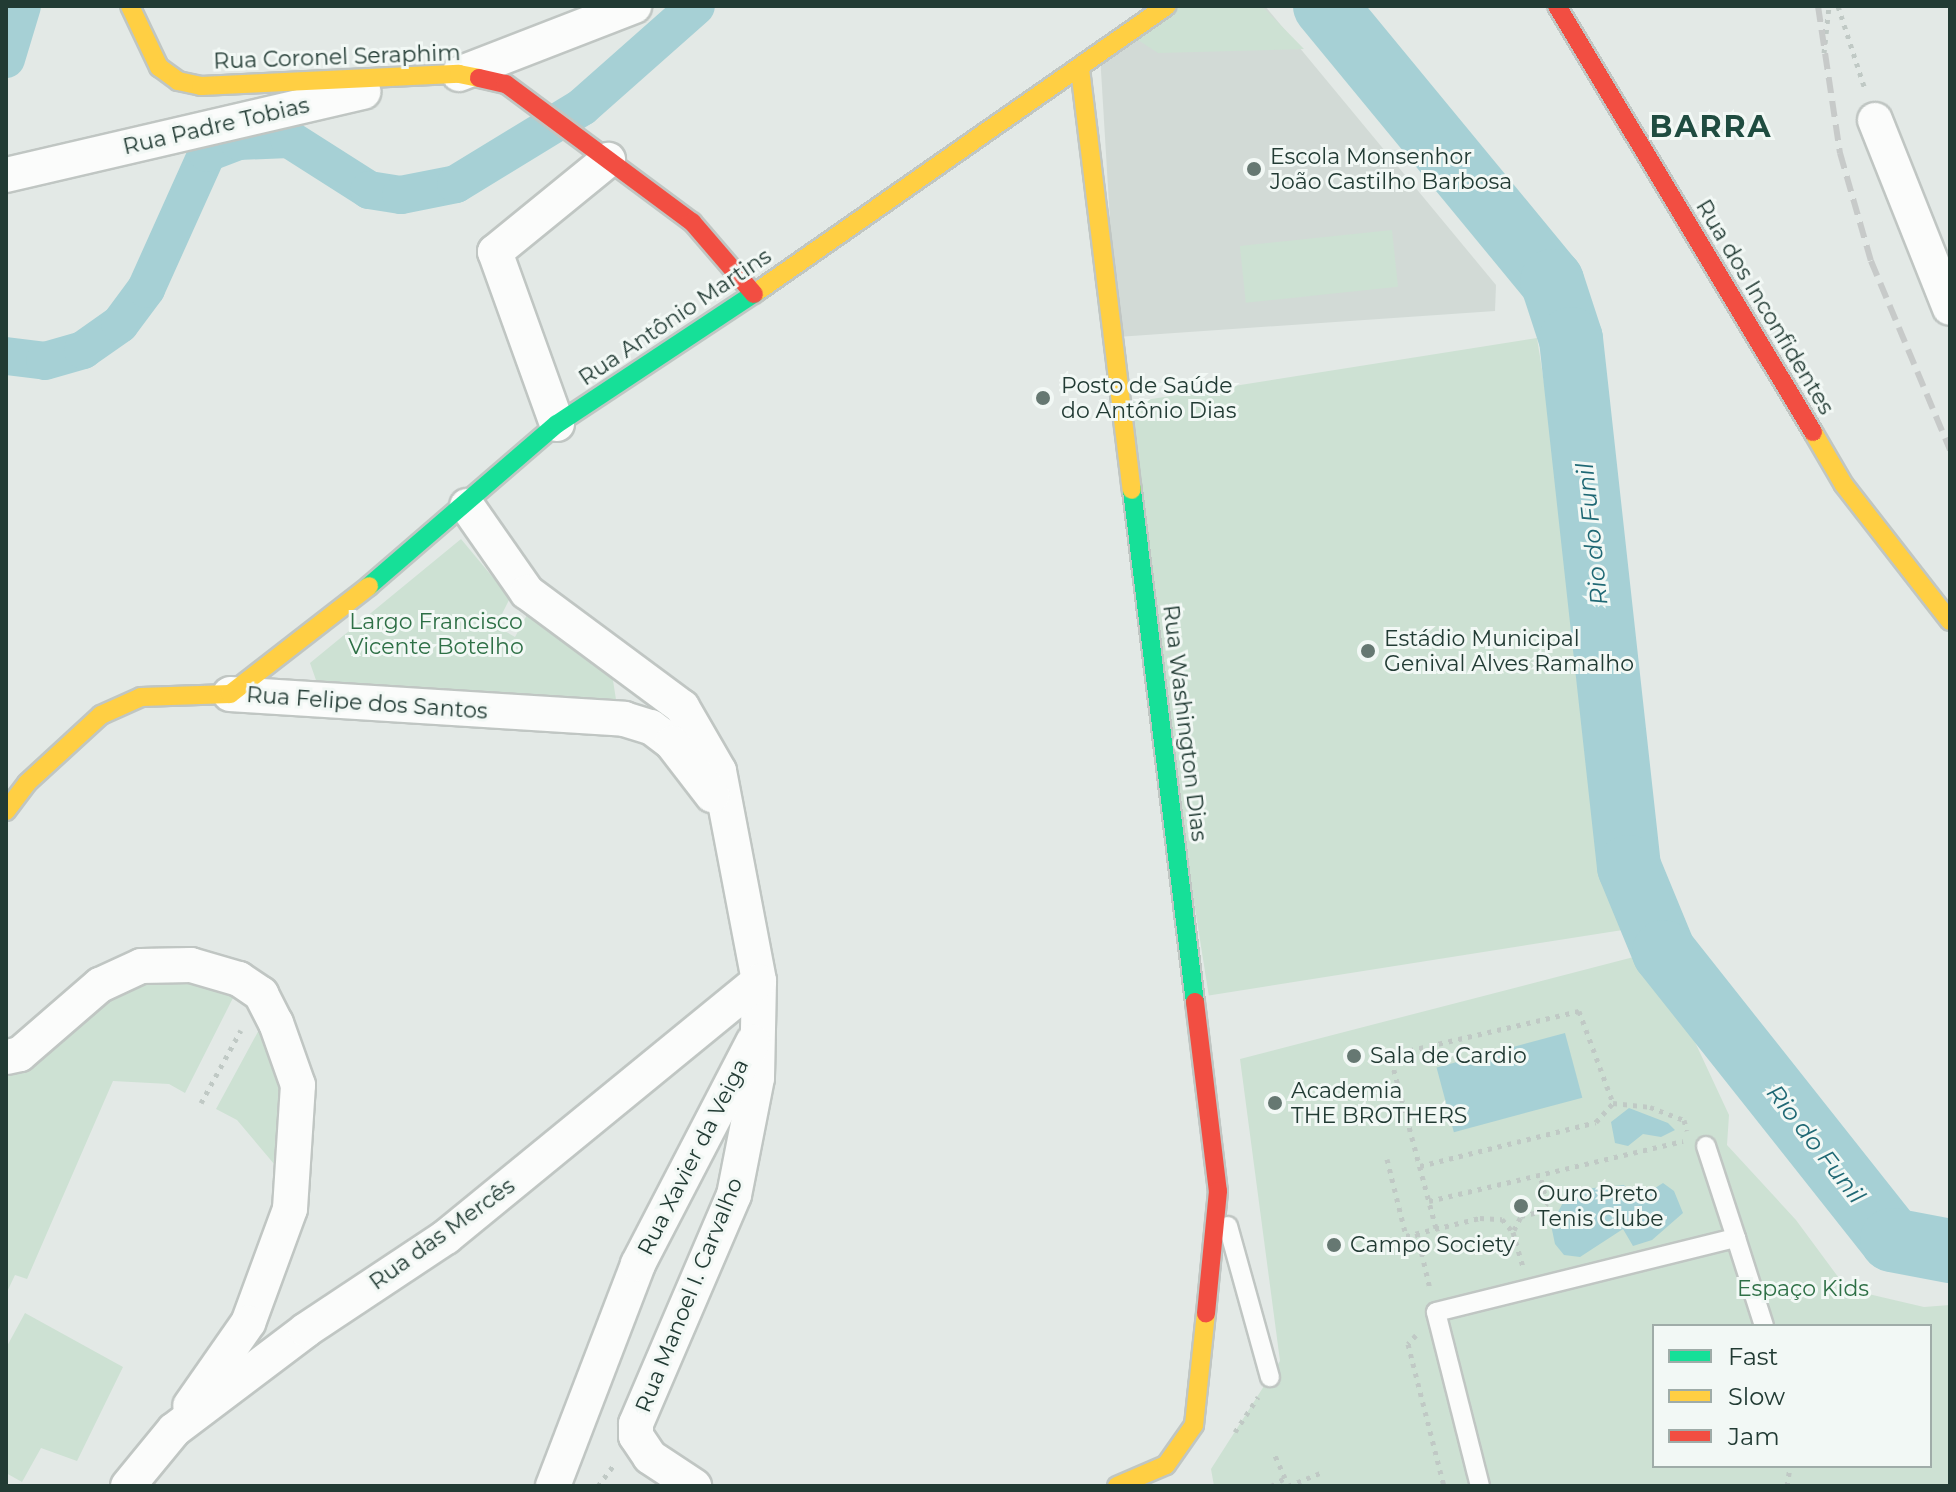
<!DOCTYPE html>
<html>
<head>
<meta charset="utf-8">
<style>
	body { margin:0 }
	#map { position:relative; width:1956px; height:1492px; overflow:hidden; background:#e3e9e6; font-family:Montserrat,sans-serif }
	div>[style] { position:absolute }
	.built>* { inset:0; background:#d2dad6 }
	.green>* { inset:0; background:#cde1d3; transform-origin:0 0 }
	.water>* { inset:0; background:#a6d0d5; transform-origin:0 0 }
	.canal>* { height:38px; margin:-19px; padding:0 19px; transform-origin:19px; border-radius:19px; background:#a6d0d5 }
	.river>* { height:64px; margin:-32px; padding:0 32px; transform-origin:32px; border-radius:32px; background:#a6d0d5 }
	.path>* { height:5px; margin-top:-2.5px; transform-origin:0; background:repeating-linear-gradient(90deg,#c0c9c5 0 4px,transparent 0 10px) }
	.roads { filter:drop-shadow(2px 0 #c0c6c3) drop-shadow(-2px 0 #c0c6c3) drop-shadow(0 2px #c0c6c3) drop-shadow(0 -2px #c0c6c3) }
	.lane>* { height:18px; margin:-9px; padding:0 9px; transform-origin:9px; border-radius:9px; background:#fbfcfb }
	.street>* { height:34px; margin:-17px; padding:0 17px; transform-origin:17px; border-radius:17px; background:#fbfcfb }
	.fast>* { height:18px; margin:-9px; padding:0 9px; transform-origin:9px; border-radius:9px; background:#16e098 }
	.slow>* { height:18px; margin:-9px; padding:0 9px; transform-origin:9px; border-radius:9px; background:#ffcf43 }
	.jam>* { height:18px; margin:-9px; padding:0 9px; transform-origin:9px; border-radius:9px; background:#f24e42 }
	.rail>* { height:6px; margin-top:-3px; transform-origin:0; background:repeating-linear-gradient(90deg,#c7cac9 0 16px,transparent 0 24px) }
	.dots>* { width:22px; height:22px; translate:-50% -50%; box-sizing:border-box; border:4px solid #f2f8f5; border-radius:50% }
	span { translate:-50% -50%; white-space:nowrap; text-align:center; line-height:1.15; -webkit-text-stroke:6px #f2f8f5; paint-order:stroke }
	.street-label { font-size:22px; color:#223b34 }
	.poi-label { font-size:22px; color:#223b34 }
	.left { translate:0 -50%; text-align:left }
	.park-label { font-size:22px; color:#2e7046 }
	.water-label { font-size:24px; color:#1f6874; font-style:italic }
	.district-label { font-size:30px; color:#1f4c40; font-weight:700; letter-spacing:2px }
	.frame { position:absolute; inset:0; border:8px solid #223b34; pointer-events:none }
	.legend { position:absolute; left:1652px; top:1324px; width:280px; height:144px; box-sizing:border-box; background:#f2f8f5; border:2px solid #9faca8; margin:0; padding:10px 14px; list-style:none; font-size:24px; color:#223b34 }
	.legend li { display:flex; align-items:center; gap:16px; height:40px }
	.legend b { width:40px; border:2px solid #9faca8 }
</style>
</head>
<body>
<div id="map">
	<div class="built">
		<div style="clip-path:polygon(1166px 6px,1265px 6px,1496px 285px,1495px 311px,1117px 337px,1100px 54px)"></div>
	</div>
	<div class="green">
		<div style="clip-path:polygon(1178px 6px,1262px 6px,1304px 49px,1158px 53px,1135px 38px)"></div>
		<div style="left:1392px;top:230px;width:57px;height:153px;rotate:84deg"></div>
		<div style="left:1537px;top:338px;width:598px;height:427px;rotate:81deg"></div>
		<div style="clip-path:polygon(461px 539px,510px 598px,496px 626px,515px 637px,528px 613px,612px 674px,617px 706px,317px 683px,310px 663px)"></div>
		<div style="clip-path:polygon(evenodd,1653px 952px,1729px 1115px,1727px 1145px,1796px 1220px,1847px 1289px,1924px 1307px,1950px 1305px,1950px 1486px,1214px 1486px,1211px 1469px,1280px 1361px,1240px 1059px,1653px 952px,1654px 1326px,1930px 1326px,1930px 1466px,1654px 1466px,1654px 1326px)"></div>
		<div style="clip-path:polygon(175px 976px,235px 994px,185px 1093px,169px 1084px,113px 1081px,27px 1279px,15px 1275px,6px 1294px,6px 1066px,115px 987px)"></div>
		<div style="clip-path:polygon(260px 1028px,281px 1067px,280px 1171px,237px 1120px,216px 1109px)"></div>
		<div style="clip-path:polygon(25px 1313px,123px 1367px,77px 1461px,41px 1448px,22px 1482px,6px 1473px,6px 1348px)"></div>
	</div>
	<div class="water">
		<div style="left:1565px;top:1033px;width:67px;height:133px;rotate:75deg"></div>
		<div style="clip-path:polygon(1629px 1108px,1668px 1123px,1675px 1130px,1661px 1137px,1643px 1134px,1628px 1146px,1615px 1143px,1611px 1122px)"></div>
		<div style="clip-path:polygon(1663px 1183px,1674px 1191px,1683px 1213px,1652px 1240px,1633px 1246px,1623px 1229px,1580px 1257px,1564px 1255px,1555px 1244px,1551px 1225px,1566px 1197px,1583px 1189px,1624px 1185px,1631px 1194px,1644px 1195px)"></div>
	</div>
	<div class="canal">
		<div style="left:6px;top:59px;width:55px;rotate:-73.2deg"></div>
		<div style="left:6px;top:356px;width:39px;rotate:7deg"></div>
		<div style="left:45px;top:361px;width:40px;rotate:-16deg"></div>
		<div style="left:83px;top:350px;width:45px;rotate:-35.1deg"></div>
		<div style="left:120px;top:324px;width:44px;rotate:-53.4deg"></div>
		<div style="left:146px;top:289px;width:149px;rotate:-65.8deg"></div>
		<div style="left:207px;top:153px;width:33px;rotate:-21deg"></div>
		<div style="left:238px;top:141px;width:51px;rotate:-2.2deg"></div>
		<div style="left:289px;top:139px;width:95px;rotate:32.5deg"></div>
		<div style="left:369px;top:190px;width:32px;rotate:9deg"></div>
		<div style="left:401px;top:195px;width:56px;rotate:-11.3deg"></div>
		<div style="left:456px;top:184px;width:148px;rotate:-31.4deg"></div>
		<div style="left:582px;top:107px;width:152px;rotate:-41.5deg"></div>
	</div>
	<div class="river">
		<div style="left:1325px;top:6px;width:357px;rotate:50.5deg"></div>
		<div style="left:1552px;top:281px;width:61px;rotate:71.9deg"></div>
		<div style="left:1571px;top:339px;width:531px;rotate:83.73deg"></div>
		<div style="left:1629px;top:867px;width:92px;rotate:67.6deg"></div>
		<div style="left:1664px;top:952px;width:367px;rotate:51.6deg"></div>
		<div style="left:1892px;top:1240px;width:59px;rotate:10.7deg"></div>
	</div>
	<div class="path">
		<div style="left:1838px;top:6px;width:87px;rotate:72deg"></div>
		<div style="left:1824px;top:53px;width:47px;rotate:-83.9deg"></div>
		<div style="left:201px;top:1103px;width:83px;rotate:-61.3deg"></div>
		<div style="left:1387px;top:1159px;width:79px;rotate:76.1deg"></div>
		<div style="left:1406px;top:1236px;width:76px;rotate:-13.7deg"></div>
		<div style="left:1480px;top:1218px;width:22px;rotate:3deg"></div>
		<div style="left:1502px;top:1219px;width:17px;rotate:50deg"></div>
		<div style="left:1513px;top:1232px;width:35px;rotate:74deg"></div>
		<div style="left:1420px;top:1166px;width:181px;rotate:-14deg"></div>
		<div style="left:1596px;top:1122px;width:25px;rotate:-48deg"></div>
		<div style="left:1429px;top:1201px;width:261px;rotate:-13.3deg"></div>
		<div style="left:1436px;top:1228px;width:179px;rotate:-104.9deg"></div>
		<div style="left:1390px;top:1055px;width:194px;rotate:-13.1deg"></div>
		<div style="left:1579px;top:1011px;width:98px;rotate:69.7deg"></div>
		<div style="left:1613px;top:1103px;width:37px;rotate:6deg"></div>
		<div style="left:1650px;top:1107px;width:36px;rotate:21deg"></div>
		<div style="left:1684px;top:1120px;width:11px;rotate:75deg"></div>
		<div style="left:1514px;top:1230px;width:16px;rotate:-63deg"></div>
		<div style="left:1521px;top:1216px;width:18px;rotate:-13deg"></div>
		<div style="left:1539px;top:1212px;width:12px;rotate:-48deg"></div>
		<div style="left:1547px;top:1203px;width:29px;rotate:-104deg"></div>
		<div style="left:1417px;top:1233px;width:57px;rotate:76.9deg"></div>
		<div style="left:1416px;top:1335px;width:12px;rotate:132deg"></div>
		<div style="left:1408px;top:1344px;width:146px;rotate:75.8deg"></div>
		<div style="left:1235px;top:1432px;width:42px;rotate:-56.7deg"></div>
		<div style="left:598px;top:1486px;width:26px;rotate:-53deg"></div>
		<div style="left:1271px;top:1486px;width:16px;rotate:-30deg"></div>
		<div style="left:1285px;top:1478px;width:27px;rotate:-114deg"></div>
		<div style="left:1288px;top:1486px;width:38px;rotate:-22deg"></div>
		<div style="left:1787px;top:1486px;width:20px;rotate:-81deg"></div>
	</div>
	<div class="roads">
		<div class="lane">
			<div style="left:1706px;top:1146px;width:97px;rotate:71.9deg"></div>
			<div style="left:1228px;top:1226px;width:157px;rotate:74.5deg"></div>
			<div style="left:1480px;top:1486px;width:179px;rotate:-104.2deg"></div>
			<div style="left:1436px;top:1312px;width:309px;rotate:-13.9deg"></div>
			<div style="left:1736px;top:1238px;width:92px;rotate:72.3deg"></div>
		</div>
		<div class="street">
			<div style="left:459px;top:74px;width:188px;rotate:-21.2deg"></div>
			<div style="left:1875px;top:120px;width:202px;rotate:68.3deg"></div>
			<div style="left:6px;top:175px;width:367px;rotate:-13.1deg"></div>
			<div style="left:557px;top:424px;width:183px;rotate:-109.8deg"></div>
			<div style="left:495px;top:252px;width:146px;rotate:-39.2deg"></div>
			<div style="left:467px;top:506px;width:105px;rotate:55.1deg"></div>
			<div style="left:527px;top:592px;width:193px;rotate:36.6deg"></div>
			<div style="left:682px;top:707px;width:74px;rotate:60deg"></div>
			<div style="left:719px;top:771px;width:214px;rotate:79.2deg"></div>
			<div style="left:759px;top:981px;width:97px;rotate:91.2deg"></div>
			<div style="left:757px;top:1078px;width:119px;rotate:101.1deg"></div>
			<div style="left:734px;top:1195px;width:249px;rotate:113.2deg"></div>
			<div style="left:636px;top:1424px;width:12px;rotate:90deg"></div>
			<div style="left:636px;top:1436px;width:25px;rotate:56deg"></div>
			<div style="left:650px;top:1457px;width:53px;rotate:33.4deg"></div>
			<div style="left:230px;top:694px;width:395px;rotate:3.6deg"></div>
			<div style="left:624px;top:719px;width:28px;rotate:17deg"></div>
			<div style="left:651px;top:727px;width:26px;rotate:37deg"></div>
			<div style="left:672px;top:743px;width:66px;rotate:52.4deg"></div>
			<div style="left:7px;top:1057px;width:13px;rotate:-13deg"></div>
			<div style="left:20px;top:1054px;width:106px;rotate:-40.8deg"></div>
			<div style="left:100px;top:985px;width:45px;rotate:-24.9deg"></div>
			<div style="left:141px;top:966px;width:50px;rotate:-1.1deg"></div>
			<div style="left:191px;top:965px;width:50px;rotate:16.3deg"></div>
			<div style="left:239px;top:979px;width:27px;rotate:34deg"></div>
			<div style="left:261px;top:994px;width:33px;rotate:63deg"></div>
			<div style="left:276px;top:1023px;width:66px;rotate:70.5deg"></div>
			<div style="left:298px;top:1085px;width:124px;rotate:93.7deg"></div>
			<div style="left:290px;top:1209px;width:121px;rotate:110.2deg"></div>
			<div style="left:248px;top:1323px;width:101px;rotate:124.9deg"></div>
			<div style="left:128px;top:1486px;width:72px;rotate:-50.6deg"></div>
			<div style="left:174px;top:1430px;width:166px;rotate:-37.1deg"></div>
			<div style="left:306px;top:1330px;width:168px;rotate:-33.6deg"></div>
			<div style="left:446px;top:1237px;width:404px;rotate:-39.3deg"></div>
			<div style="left:553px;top:1486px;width:238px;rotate:-69deg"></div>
			<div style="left:638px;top:1264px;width:250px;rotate:-62.6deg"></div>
		</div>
		<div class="fast">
			<div style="left:1132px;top:490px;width:516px;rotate:82.99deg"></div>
			<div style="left:369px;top:586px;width:248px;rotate:-40.8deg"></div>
			<div style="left:557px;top:424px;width:241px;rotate:-33.5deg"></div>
		</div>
		<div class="slow">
			<div style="left:130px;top:6px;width:68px;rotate:64.6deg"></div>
			<div style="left:159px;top:67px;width:24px;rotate:36deg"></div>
			<div style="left:178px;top:81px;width:24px;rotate:12deg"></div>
			<div style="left:201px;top:86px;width:258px;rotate:-2.7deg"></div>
			<div style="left:459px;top:74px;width:20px;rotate:11deg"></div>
			<div style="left:1080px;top:69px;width:424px;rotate:83deg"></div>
			<div style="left:758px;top:291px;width:498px;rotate:-34.9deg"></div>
			<div style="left:1813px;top:432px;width:61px;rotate:59.7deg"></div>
			<div style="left:1844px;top:485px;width:172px;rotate:52.1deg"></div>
			<div style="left:6px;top:811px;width:35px;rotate:-53deg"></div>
			<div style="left:27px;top:783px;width:100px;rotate:-42.6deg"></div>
			<div style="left:101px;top:715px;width:44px;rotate:-24.2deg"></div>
			<div style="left:141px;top:697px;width:89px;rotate:-1.9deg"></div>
			<div style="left:230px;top:694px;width:176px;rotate:-37.8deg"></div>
			<div style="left:1117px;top:1486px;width:53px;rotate:-23.2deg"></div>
			<div style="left:1166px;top:1465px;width:49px;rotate:-55deg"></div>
			<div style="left:1194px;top:1425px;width:113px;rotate:-83.9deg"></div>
		</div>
		<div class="jam">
			<div style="left:1557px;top:6px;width:497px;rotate:59deg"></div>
			<div style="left:479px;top:78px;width:28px;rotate:13deg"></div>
			<div style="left:506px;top:84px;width:232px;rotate:36.6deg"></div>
			<div style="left:692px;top:222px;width:95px;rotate:49.3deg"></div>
			<div style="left:1195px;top:1002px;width:190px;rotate:83.1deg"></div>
			<div style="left:1218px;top:1191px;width:123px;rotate:95.6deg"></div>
		</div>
	</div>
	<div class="rail">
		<div style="left:1818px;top:6px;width:149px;rotate:81.5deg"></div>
		<div style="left:1840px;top:153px;width:112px;rotate:74deg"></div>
		<div style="left:1871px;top:261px;width:205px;rotate:67.3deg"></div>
	</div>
	<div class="dots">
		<div style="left:1254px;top:169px;background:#667872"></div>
		<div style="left:1043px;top:398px;background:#667872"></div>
		<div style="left:1368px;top:651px;background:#667872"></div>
		<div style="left:1354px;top:1056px;background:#667872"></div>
		<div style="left:1275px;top:1103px;background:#667872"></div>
		<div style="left:1521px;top:1206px;background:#667872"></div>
		<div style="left:1334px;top:1245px;background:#667872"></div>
	</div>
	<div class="street-label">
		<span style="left:337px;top:57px;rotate:-2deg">Rua Coronel Seraphim</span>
		<span style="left:216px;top:126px;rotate:-13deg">Rua Padre Tobias</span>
		<span style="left:1765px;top:307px;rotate:59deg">Rua dos Inconfidentes</span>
		<span style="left:675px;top:317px;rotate:-34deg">Rua Antônio Martins</span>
		<span style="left:367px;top:703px;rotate:4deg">Rua Felipe dos Santos</span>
		<span style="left:1185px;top:723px;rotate:83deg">Rua Washington Dias</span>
		<span style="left:693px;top:1157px;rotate:-63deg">Rua Xavier da Veiga</span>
		<span style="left:442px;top:1234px;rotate:-36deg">Rua das Mercês</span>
		<span style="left:689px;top:1295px;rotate:-68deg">Rua Manoel I. Carvalho</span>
	</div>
	<div class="poi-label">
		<span class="left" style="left:1270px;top:169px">Escola Monsenhor<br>João Castilho Barbosa</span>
		<span class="left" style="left:1061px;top:398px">Posto de Saúde<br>do Antônio Dias</span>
		<span class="left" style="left:1384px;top:651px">Estádio Municipal<br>Genival Alves Ramalho</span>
		<span class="left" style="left:1370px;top:1056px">Sala de Cardio</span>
		<span class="left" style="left:1291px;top:1103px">Academia<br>THE BROTHERS</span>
		<span class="left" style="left:1537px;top:1206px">Ouro Preto<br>Tenis Clube</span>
		<span class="left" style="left:1350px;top:1245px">Campo Society</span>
	</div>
	<div class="park-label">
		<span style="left:436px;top:634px">Largo Francisco<br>Vicente Botelho</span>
		<span style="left:1803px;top:1289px">Espaço Kids</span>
	</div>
	<div class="water-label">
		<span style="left:1592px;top:534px;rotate:-96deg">Rio do Funil</span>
		<span style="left:1816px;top:1144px;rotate:52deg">Rio do Funil</span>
	</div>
	<div class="district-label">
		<span style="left:1711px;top:127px">BARRA</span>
	</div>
	<div class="frame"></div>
	<ul class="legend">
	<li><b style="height:10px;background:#16e098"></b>Fast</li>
	<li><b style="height:10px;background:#ffcf43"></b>Slow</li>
	<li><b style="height:10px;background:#f24e42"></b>Jam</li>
	</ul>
</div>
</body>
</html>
